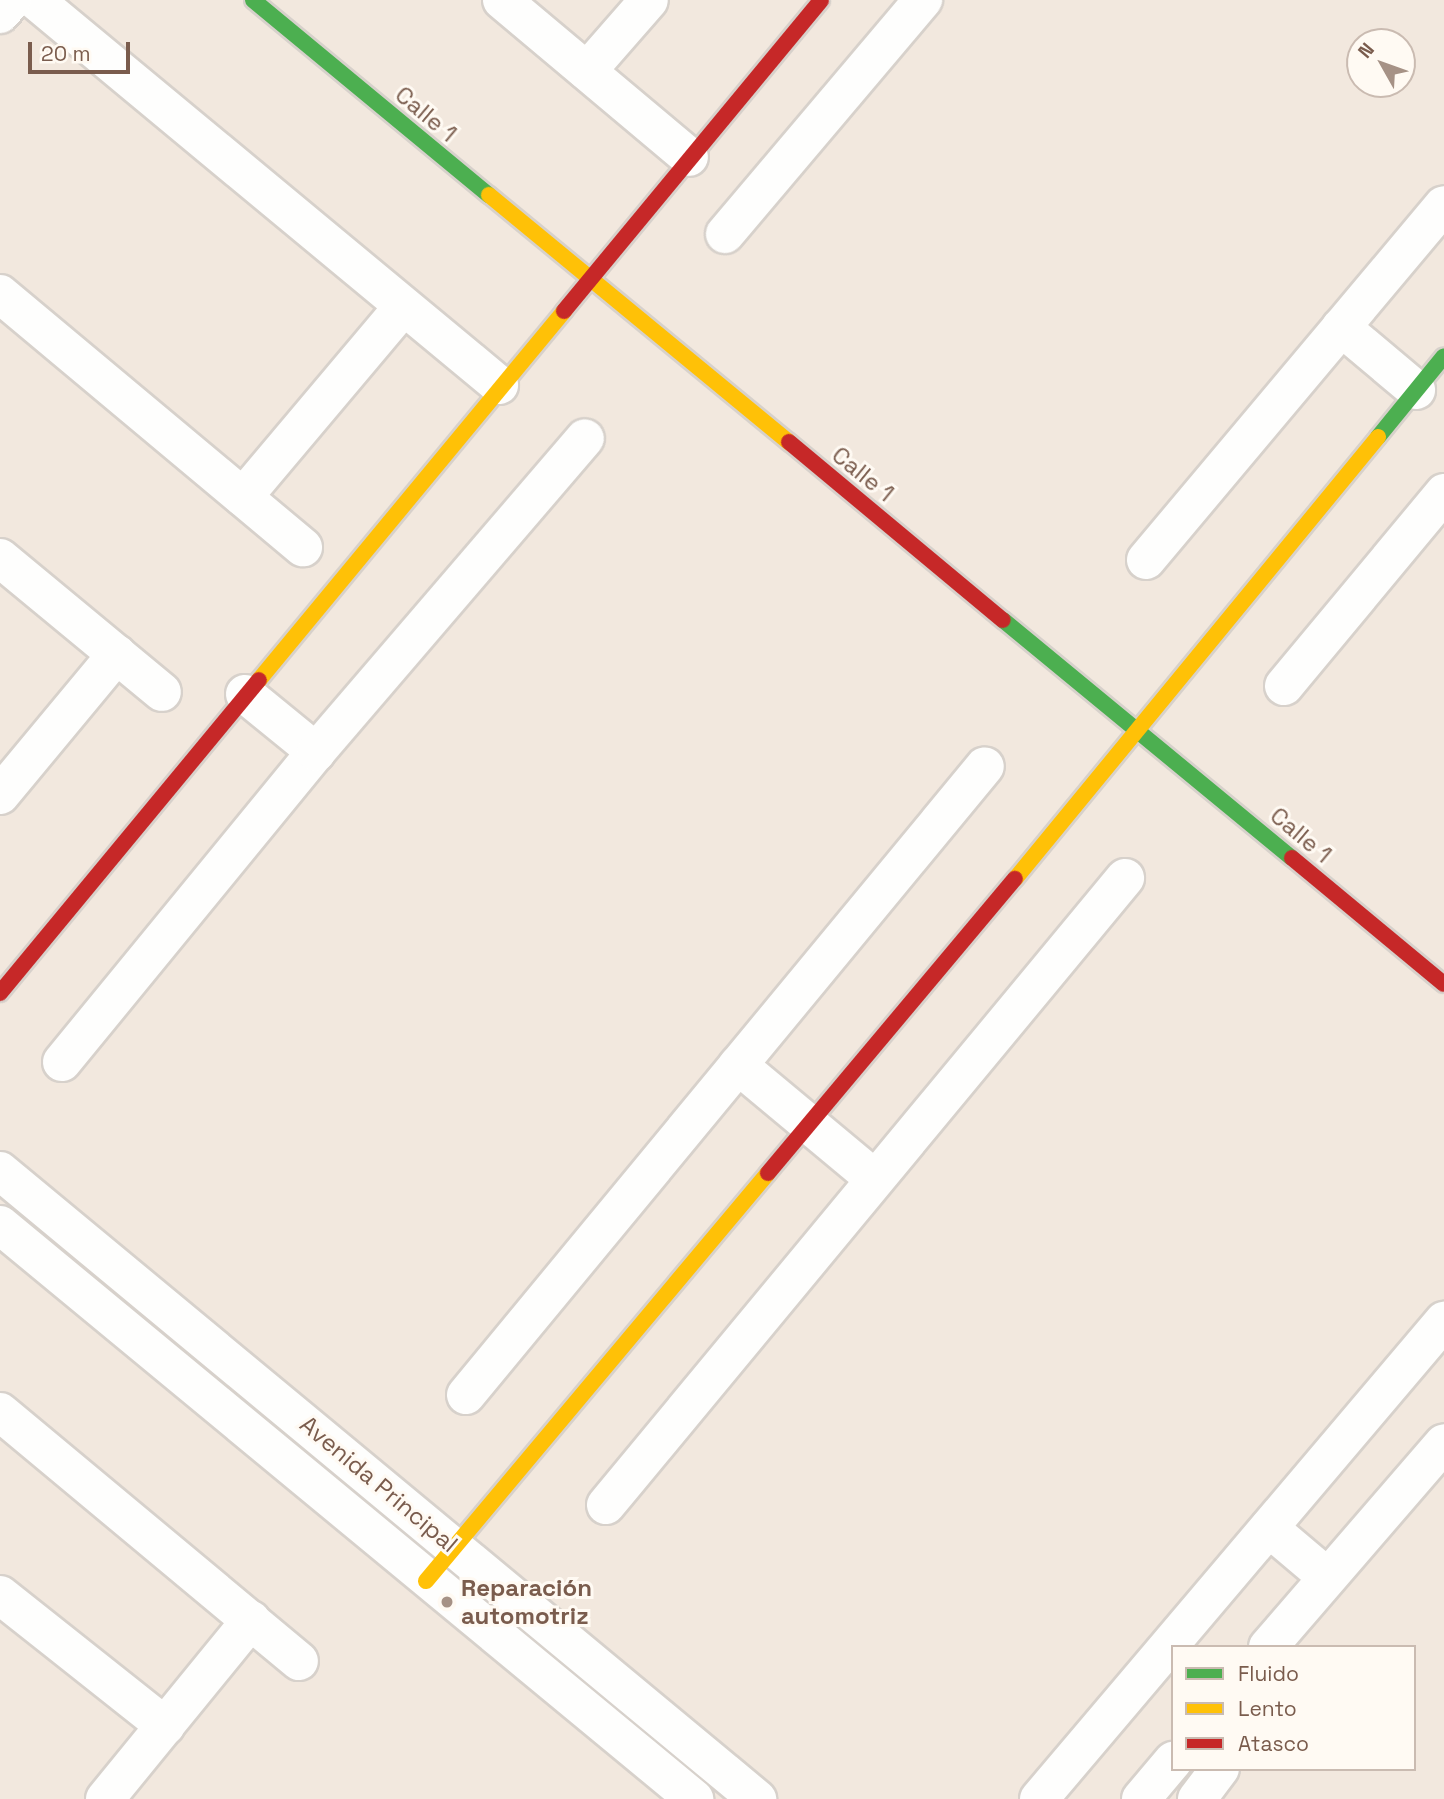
<!DOCTYPE html>
<html>
<head>
<meta charset="utf-8">
<style>
	body { margin:0 }
	#map { position:relative; width:1444px; height:1799px; overflow:hidden; background:#f9f5f0; font-family:"Space Grotesk",sans-serif }
	div>[style] { position:absolute }
	.residential>* { inset:0; background:#f2e8de }
	.roads { filter:drop-shadow(2px 0 #d7d1cb) drop-shadow(-2px 0 #d7d1cb) drop-shadow(0 2px #d7d1cb) drop-shadow(0 -2px #d7d1cb) }
	.street>* { height:38px; margin:-19px; padding:0 19px; transform-origin:19px; border-radius:19px; background:#fefefd }
	.fast>* { height:16px; margin:-8px; padding:0 8px; transform-origin:8px; border-radius:8px; background:#4caf50 }
	.slow>* { height:16px; margin:-8px; padding:0 8px; transform-origin:8px; border-radius:8px; background:#ffc107 }
	.jam>* { height:16px; margin:-8px; padding:0 8px; transform-origin:8px; border-radius:8px; background:#c62828 }
	.dots>* { width:19px; height:19px; translate:-50% -50%; box-sizing:border-box; border:4px solid #fffaf3; border-radius:50% }
	span { translate:-50% -50%; white-space:nowrap; text-align:center; line-height:1.15; -webkit-text-stroke:6px #fffaf3; paint-order:stroke }
	.street-label { font-size:24px; color:#7a5c4d }
	.poi-label { font-size:24px; color:#7a5c4d; font-weight:700 }
	.left { translate:0 -50%; text-align:left }
	.legend { position:absolute; left:1171px; top:1645px; width:245px; height:126px; box-sizing:border-box; background:#fffaf3; border:2px solid #cabbb1; margin:0; padding:9px 12px; list-style:none; font-size:21px; color:#7a5c4d }
	.legend li { display:flex; align-items:center; gap:14px; height:35px }
	.legend b { width:35px; border:2px solid #cabbb1 }
	.north { position:absolute; left:1346px; top:28px; width:70px; height:70px; box-sizing:border-box; background:#fffaf3; border:2px solid #cabbb1; border-radius:50%; rotate:310deg; font-size:19px; font-weight:700; line-height:28px; text-align:center; color:#7a5c4d }
	.north::after { content:''; display:block; margin:auto; width:24px; height:32px; background:#a69286; clip-path:polygon(50% 0,100% 100%,50% 72%,0 100%) }
	.scale { position:absolute; left:28px; top:42px; width:102px; height:32px; box-sizing:border-box; border:4px solid #7a5c4d; border-top:0; padding-left:9px; font-size:21px; line-height:24px; white-space:nowrap; color:#7a5c4d; -webkit-text-stroke:5px #fffaf3; paint-order:stroke }
</style>
</head>
<body>
<div id="map">
	<div class="residential">
		<div style="clip-path:polygon(evenodd,0 0,1444px 0,1444px 1799px,0 1799px,0 0,1360px 42px,1402px 42px,1402px 84px,1360px 84px,1360px 42px,0 0,1173px 1647px,1414px 1647px,1414px 1769px,1173px 1769px,1173px 1647px)"></div>
	</div>
	<div class="roads">
		<div class="street">
			<div style="left:35px;top:0;width:603px;rotate:39.68deg"></div>
			<div style="left:502px;top:0;width:244px;rotate:40deg"></div>
			<div style="left:0;top:14px;width:18px;rotate:-49deg"></div>
			<div style="left:587px;top:71px;width:94px;rotate:-48.9deg"></div>
			<div style="left:725px;top:234px;width:307px;rotate:-49.8deg"></div>
			<div style="left:0;top:294px;width:395px;rotate:39.9deg"></div>
			<div style="left:1341px;top:327px;width:98px;rotate:40deg"></div>
			<div style="left:243px;top:497px;width:248px;rotate:-49.9deg"></div>
			<div style="left:0;top:558px;width:210px;rotate:39.6deg"></div>
			<div style="left:1146px;top:560px;width:463px;rotate:-50deg"></div>
			<div style="left:1284px;top:686px;width:251px;rotate:-50.3deg"></div>
			<div style="left:245px;top:694px;width:92px;rotate:39.2deg"></div>
			<div style="left:0;top:795px;width:183px;rotate:-50.3deg"></div>
			<div style="left:62px;top:1062px;width:401px;rotate:-50.7deg"></div>
			<div style="left:316px;top:752px;width:413px;rotate:-49.4deg"></div>
			<div style="left:738px;top:1065px;width:178px;rotate:39.8deg"></div>
			<div style="left:0;top:1171px;width:984px;rotate:39.68deg"></div>
			<div style="left:0;top:1225px;width:901px;rotate:39.59deg"></div>
			<div style="left:466px;top:1395px;width:815px;rotate:-50.47deg"></div>
			<div style="left:0;top:1412px;width:389px;rotate:39.8deg"></div>
			<div style="left:606px;top:1505px;width:814px;rotate:-50.38deg"></div>
			<div style="left:1269px;top:1528px;width:76px;rotate:40.2deg"></div>
			<div style="left:0;top:1595px;width:211px;rotate:38.4deg"></div>
			<div style="left:1268px;top:1647px;width:269px;rotate:-49.2deg"></div>
			<div style="left:105px;top:1799px;width:231px;rotate:-50.8deg"></div>
			<div style="left:1039px;top:1799px;width:627px;rotate:-49.73deg"></div>
			<div style="left:1141px;top:1799px;width:50px;rotate:-49.9deg"></div>
			<div style="left:1197px;top:1799px;width:38px;rotate:-53deg"></div>
		</div>
		<div class="fast">
			<div style="left:253px;top:0;width:306px;rotate:39.6deg"></div>
			<div style="left:1378px;top:437px;width:104px;rotate:-50.8deg"></div>
			<div style="left:1003px;top:620px;width:374px;rotate:39.5deg"></div>
		</div>
		<div class="slow">
			<div style="left:489px;top:195px;width:389px;rotate:39.5deg"></div>
			<div style="left:259px;top:680px;width:479px;rotate:-50.4deg"></div>
			<div style="left:1015px;top:879px;width:572px;rotate:-50.6deg"></div>
			<div style="left:426px;top:1581px;width:532px;rotate:-50.03deg"></div>
		</div>
		<div class="jam">
			<div style="left:564px;top:311px;width:403px;rotate:-50.4deg"></div>
			<div style="left:789px;top:442px;width:278px;rotate:39.8deg"></div>
			<div style="left:1292px;top:858px;width:197px;rotate:39.7deg"></div>
			<div style="left:0;top:993px;width:406px;rotate:-50.4deg"></div>
			<div style="left:768px;top:1173px;width:384px;rotate:-50deg"></div>
		</div>
	</div>
	<div class="dots">
		<div style="left:447px;top:1602px;background:#a69286"></div>
	</div>
	<div class="street-label">
		<span style="left:426px;top:114px;rotate:40deg">Calle 1</span>
		<span style="left:863px;top:474px;rotate:39deg">Calle 1</span>
		<span style="left:1301px;top:835px;rotate:40deg">Calle 1</span>
		<span style="left:379px;top:1484px;rotate:40deg">Avenida Principal</span>
	</div>
	<div class="poi-label">
		<span class="left" style="left:461px;top:1602px">Reparación<br>automotriz</span>
	</div>
	<ul class="legend">
	<li><b style="height:9px;background:#4caf50"></b>Fluido</li>
	<li><b style="height:9px;background:#ffc107"></b>Lento</li>
	<li><b style="height:9px;background:#c62828"></b>Atasco</li>
	</ul>
	<div class="north">N</div>
	<div class="scale">20 m</div>
</div>
</body>
</html>
